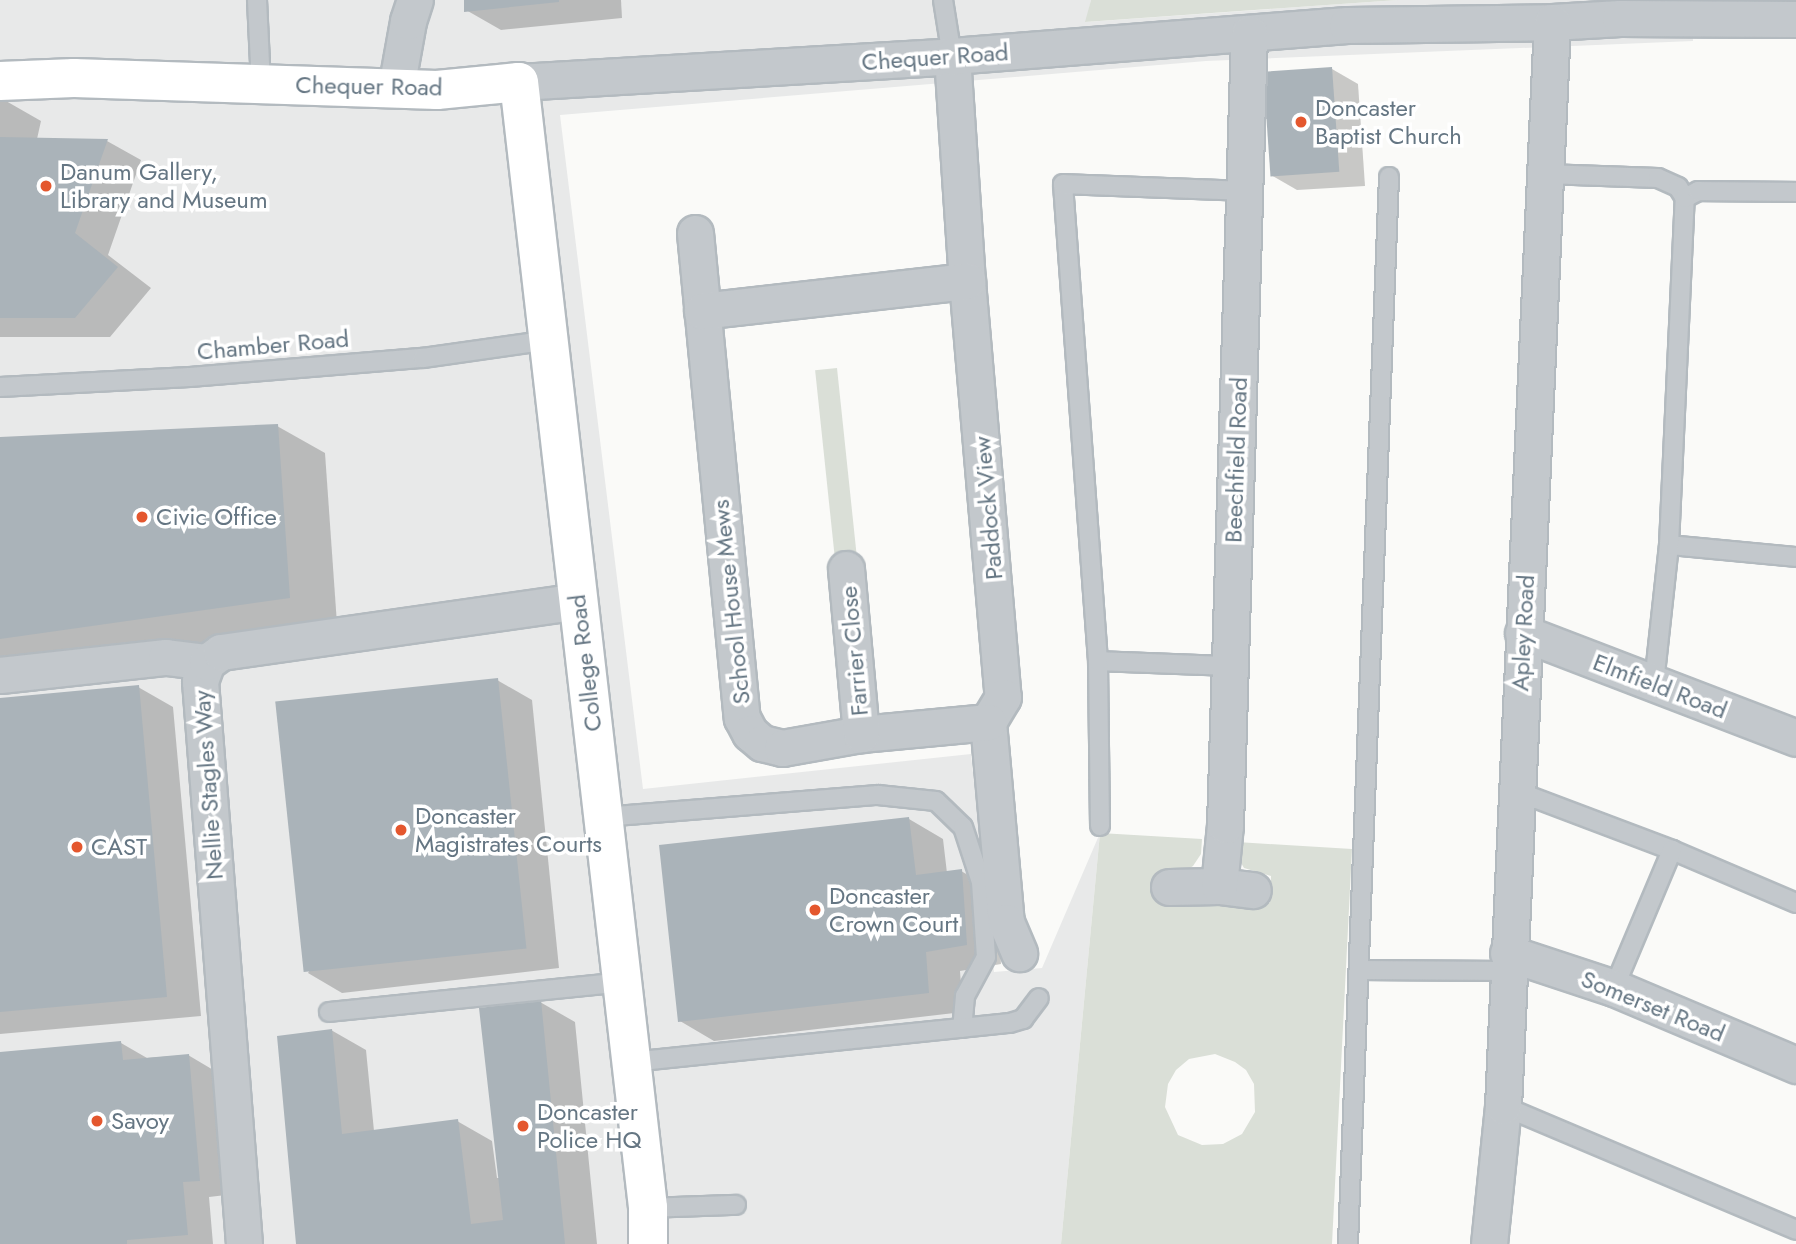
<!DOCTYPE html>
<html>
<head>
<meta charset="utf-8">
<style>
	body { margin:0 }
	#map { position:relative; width:1796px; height:1244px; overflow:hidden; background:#fafaf8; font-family:Jost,sans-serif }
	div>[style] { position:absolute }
	.built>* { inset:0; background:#e8e9e9 }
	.green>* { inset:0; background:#dadfd7; transform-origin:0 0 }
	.shadow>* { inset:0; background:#0003 }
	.building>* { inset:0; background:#aab3b9; transform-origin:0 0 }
	.roads { filter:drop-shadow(2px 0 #b3babf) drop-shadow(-2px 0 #b3babf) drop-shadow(0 2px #b3babf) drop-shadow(0 -2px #b3babf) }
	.lane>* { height:18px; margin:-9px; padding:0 9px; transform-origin:9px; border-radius:9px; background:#c3c8cc }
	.street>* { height:35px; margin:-17.5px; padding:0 17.5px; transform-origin:17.5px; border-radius:17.5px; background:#c3c8cc }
	.secondary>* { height:38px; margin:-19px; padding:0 19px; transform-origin:19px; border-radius:19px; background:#fff }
	.dots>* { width:19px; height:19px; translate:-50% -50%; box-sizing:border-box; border:4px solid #fff; border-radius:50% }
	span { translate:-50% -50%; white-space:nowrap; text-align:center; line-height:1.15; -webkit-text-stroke:7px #fff; paint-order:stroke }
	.street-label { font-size:24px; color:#657683 }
	.poi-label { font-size:24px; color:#657683 }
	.left { translate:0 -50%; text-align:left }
</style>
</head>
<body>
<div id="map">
	<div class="built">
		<div style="clip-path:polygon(0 0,1091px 0,1086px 22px,1398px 0,1691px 0,1693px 41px,1206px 61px,560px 115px,643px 789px,971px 754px,994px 972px,1042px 968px,1100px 833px,1061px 1244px,0 1244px)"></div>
	</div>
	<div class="green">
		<div style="clip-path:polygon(1091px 0,1398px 0,1085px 22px)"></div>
		<div style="left:837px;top:368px;width:188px;height:22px;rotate:84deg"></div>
		<div style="clip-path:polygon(evenodd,1100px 833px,1202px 839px,1201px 854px,1193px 866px,1179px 875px,1157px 872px,1158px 902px,1270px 903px,1271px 876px,1244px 868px,1237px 856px,1237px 842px,1352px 849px,1332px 1244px,1061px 1244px,1100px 833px,1215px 1054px,1235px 1062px,1246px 1070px,1254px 1084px,1255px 1112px,1242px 1134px,1223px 1144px,1202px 1145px,1178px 1135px,1165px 1107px,1168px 1084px,1176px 1070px,1189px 1059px,1215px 1054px)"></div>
	</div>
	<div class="shadow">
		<div style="clip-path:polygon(465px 0,621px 0,622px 18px,501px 30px,466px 10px)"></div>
		<div style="clip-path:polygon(1332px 69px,1358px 84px,1365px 186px,1297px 190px,1271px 175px)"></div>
		<div style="clip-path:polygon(0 100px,6px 101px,41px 121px,37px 139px,107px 141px,141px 160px,108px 255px,151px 288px,110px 337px,0 337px)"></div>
		<div style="clip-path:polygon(277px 426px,325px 453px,337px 624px,0 672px,0 438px)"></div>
		<div style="clip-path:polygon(497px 680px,532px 700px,559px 968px,342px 993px,308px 973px)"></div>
		<div style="clip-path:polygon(138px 687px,173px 707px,201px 1016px,0 1034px,0 700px)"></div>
		<div style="clip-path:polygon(909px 819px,943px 839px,947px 873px,961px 871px,996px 891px,1001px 964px,960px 971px,963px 1012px,714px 1041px,680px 1021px)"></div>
		<div style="clip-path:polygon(540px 1002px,575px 1022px,597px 1244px,297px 1244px,331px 1030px,366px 1050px,374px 1131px,457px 1121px,492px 1141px,497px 1178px,500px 1178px)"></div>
		<div style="clip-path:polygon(121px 1043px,147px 1058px,188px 1055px,215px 1071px,226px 1195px,209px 1197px,213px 1244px,0 1244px,0 1054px)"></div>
	</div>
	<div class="building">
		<div style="clip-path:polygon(464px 0,559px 0,559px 2px,464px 12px)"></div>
		<div style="left:1332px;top:67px;width:105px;height:69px;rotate:86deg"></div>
		<div style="clip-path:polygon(0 137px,108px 139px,75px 233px,118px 267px,75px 318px,0 318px)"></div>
		<div style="clip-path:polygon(278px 424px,290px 598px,0 639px,0 437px)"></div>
		<div style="left:498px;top:678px;width:272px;height:224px;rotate:84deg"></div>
		<div style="clip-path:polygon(139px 685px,167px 997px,0 1012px,0 698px)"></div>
		<div style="clip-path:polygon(909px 817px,916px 875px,962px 869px,967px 945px,926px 952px,929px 993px,678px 1022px,659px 845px)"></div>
		<div style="clip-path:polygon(541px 1000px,565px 1244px,296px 1244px,277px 1036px,332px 1029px,342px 1134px,458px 1119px,471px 1224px,503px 1220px,479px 1008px)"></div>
		<div style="clip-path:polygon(121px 1041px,123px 1060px,189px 1054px,200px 1181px,183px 1182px,188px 1235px,127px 1240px,127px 1244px,0 1244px,0 1052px)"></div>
	</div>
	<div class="roads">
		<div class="lane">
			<div style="left:257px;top:0;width:84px;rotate:87.3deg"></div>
			<div style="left:943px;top:0;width:57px;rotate:80.9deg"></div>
			<div style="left:1545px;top:174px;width:113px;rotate:2deg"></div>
			<div style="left:1658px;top:178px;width:22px;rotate:24deg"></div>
			<div style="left:1678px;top:187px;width:13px;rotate:58deg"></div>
			<div style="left:0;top:387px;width:190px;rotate:-3deg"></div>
			<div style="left:190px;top:377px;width:234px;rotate:-4.7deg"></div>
			<div style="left:423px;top:358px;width:127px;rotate:-8.1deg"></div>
			<div style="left:1669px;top:545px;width:128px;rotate:5.4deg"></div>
			<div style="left:1098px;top:661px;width:131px;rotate:2.2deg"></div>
			<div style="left:1654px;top:683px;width:139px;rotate:-83.8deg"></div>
			<div style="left:1669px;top:545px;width:347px;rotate:-87.4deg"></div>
			<div style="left:1685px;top:198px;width:15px;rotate:-28deg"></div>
			<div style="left:1698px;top:191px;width:98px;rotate:0.6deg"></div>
			<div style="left:1516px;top:791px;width:167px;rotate:20.7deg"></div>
			<div style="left:1672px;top:850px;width:135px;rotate:23.1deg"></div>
			<div style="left:603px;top:817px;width:276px;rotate:-4.6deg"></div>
			<div style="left:878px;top:795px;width:58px;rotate:5.9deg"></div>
			<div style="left:936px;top:801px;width:37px;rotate:44deg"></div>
			<div style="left:963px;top:827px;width:58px;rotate:71.9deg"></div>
			<div style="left:981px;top:882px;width:75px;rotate:86.2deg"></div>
			<div style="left:986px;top:957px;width:44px;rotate:118.3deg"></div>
			<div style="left:965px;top:996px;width:32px;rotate:95deg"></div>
			<div style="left:1100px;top:826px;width:165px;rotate:-90.7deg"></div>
			<div style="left:1098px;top:661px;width:478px;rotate:-94.2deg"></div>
			<div style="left:1063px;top:184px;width:182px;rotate:2.2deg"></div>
			<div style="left:1359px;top:970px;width:148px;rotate:0.4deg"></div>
			<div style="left:1614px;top:988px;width:150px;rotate:-67.2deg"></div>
			<div style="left:329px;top:1012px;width:295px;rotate:-5.8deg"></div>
			<div style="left:631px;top:1062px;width:381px;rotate:-5.9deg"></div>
			<div style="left:1010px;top:1023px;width:14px;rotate:-17deg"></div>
			<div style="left:1023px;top:1019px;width:26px;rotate:-53deg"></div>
			<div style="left:1503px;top:1106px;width:318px;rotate:22.9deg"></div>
			<div style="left:648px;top:1208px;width:88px;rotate:-2deg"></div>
			<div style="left:1348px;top:1244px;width:1068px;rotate:-87.8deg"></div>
		</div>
		<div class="street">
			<div style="left:952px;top:56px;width:225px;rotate:86.2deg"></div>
			<div style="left:967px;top:281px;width:418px;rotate:85.1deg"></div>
			<div style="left:1003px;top:697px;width:29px;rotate:121deg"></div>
			<div style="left:988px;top:722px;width:201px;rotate:84.9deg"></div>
			<div style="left:1006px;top:922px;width:34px;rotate:67deg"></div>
			<div style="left:519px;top:82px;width:434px;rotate:-3.4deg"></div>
			<div style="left:952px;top:56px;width:396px;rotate:-4.5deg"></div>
			<div style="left:1347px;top:25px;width:205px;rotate:-0.8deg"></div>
			<div style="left:1552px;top:22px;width:68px;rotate:-3.4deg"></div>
			<div style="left:1620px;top:18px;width:176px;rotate:0.3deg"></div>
			<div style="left:396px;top:88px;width:68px;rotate:-79.8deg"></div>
			<div style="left:408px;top:21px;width:22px;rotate:-72deg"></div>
			<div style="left:695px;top:233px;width:487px;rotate:84.5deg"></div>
			<div style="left:742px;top:718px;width:17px;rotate:62deg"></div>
			<div style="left:750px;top:733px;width:16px;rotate:40deg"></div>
			<div style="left:762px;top:743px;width:21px;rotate:14deg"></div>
			<div style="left:782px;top:748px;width:80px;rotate:-10deg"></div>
			<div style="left:861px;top:734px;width:128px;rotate:-5.4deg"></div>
			<div style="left:702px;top:311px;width:267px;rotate:-6.5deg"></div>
			<div style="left:846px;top:569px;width:166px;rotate:84.8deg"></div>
			<div style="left:1523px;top:633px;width:292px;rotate:21deg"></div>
			<div style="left:0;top:675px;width:167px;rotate:-6.2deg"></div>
			<div style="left:166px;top:657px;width:41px;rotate:7deg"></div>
			<div style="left:1219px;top:886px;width:34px;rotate:7deg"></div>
			<div style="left:1169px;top:887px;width:50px;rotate:-1.1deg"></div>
			<div style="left:1219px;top:886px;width:61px;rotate:-84.4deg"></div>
			<div style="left:1225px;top:825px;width:792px;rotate:-88.26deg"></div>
			<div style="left:1508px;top:953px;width:112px;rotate:18.3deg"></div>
			<div style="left:1614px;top:988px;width:198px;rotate:22.9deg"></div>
			<div style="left:244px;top:1244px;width:565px;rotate:-94.47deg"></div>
			<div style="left:200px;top:681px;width:20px;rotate:-70deg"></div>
			<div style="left:207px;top:662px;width:17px;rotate:-36deg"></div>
			<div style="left:221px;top:652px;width:361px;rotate:-8.1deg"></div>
			<div style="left:1489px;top:1244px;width:139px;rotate:-84.2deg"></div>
			<div style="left:1503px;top:1106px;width:1085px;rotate:-87.41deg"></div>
		</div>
		<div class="secondary">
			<div style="left:0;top:81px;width:74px;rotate:-2.3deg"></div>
			<div style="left:74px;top:78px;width:363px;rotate:1.9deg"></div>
			<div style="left:437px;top:90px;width:82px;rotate:-5.6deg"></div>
			<div style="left:519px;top:82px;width:1133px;rotate:83.46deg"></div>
			<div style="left:648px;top:1208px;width:36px;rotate:90deg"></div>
		</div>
	</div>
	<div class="dots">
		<div style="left:1301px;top:122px;background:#e4572e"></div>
		<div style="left:46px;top:186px;background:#e4572e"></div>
		<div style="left:142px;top:517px;background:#e4572e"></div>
		<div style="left:401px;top:830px;background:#e4572e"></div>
		<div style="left:77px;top:847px;background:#e4572e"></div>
		<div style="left:815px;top:910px;background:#e4572e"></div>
		<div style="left:97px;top:1121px;background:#e4572e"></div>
		<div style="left:523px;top:1126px;background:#e4572e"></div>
	</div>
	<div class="street-label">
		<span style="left:935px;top:57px;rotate:-4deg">Chequer Road</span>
		<span style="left:369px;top:86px;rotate:1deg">Chequer Road</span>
		<span style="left:273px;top:345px;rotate:-5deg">Chamber Road</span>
		<span style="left:1236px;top:460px;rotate:-88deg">Beechfield Road</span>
		<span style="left:988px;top:508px;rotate:-95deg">Paddock View</span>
		<span style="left:731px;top:602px;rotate:-96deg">School House Mews</span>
		<span style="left:1523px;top:633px;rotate:-87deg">Apley Road</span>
		<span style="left:854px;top:651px;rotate:-95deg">Farrier Close</span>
		<span style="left:585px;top:663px;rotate:-97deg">College Road</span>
		<span style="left:1660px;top:686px;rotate:21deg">Elmfield Road</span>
		<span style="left:208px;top:785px;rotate:-94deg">Nellie Stagles Way</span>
		<span style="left:1653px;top:1006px;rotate:22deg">Somerset Road</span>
	</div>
	<div class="poi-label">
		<span class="left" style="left:1315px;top:122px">Doncaster<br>Baptist Church</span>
		<span class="left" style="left:60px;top:186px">Danum Gallery,<br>Library and Museum</span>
		<span class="left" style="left:156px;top:517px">Civic Office</span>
		<span class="left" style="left:415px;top:830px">Doncaster<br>Magistrates Courts</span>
		<span class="left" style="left:91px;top:847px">CAST</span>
		<span class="left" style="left:829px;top:910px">Doncaster<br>Crown Court</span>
		<span class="left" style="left:537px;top:1126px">Doncaster<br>Police HQ</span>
		<span class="left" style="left:111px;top:1121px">Savoy</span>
	</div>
</div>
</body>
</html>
